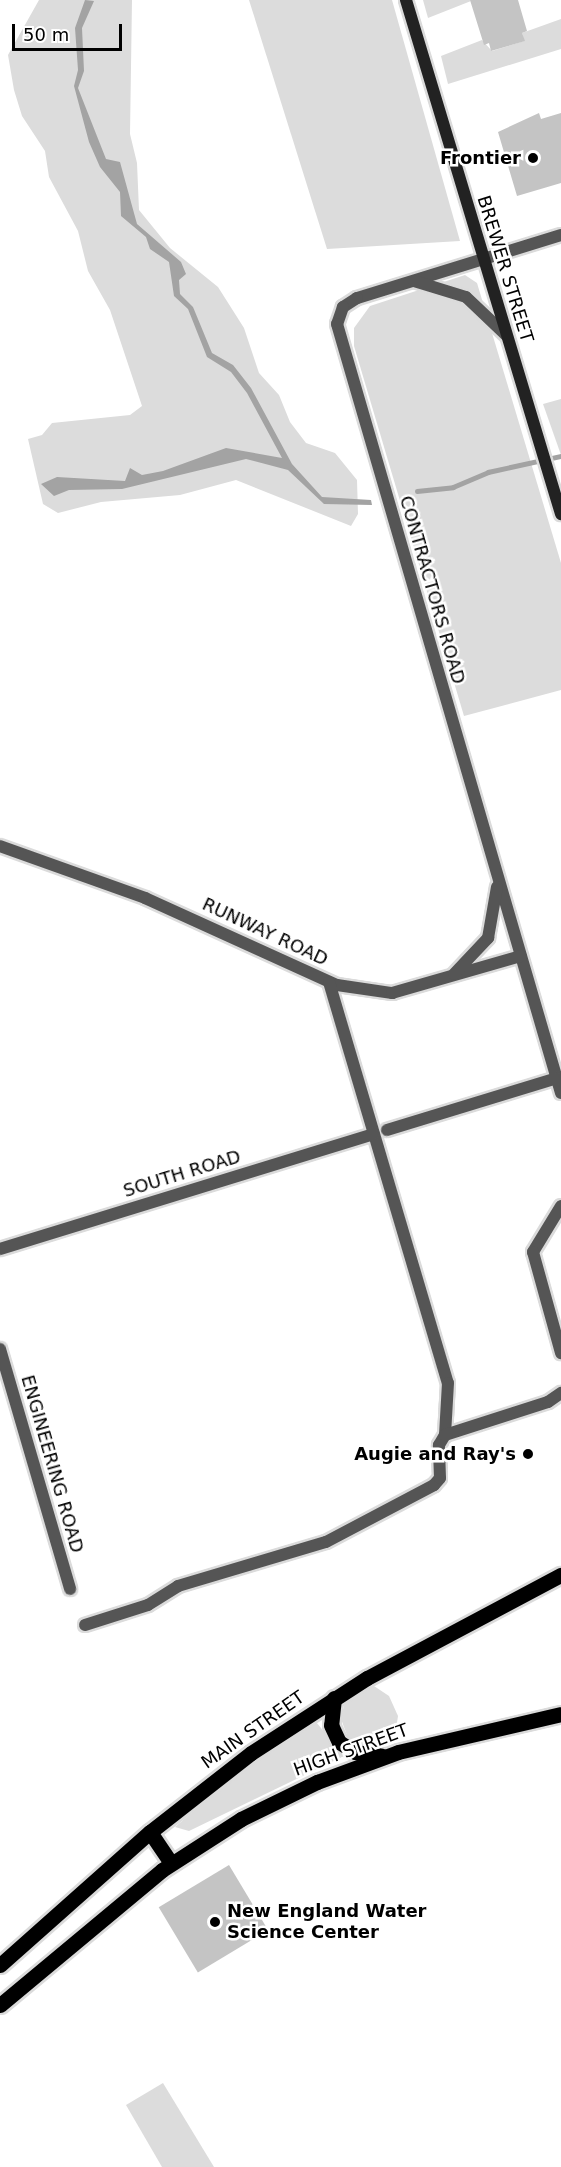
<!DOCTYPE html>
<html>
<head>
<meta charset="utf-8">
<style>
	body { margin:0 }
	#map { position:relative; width:561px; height:2167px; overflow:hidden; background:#fff; font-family:"DejaVu Sans",sans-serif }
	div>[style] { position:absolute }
	.green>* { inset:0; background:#dcdcdc }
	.water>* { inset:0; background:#a3a3a3 }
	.stream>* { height:4.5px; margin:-2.25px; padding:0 2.25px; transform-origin:2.25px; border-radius:2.25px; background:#a3a3a3 }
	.building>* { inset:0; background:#c4c4c4; transform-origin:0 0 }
	.roads { filter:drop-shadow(2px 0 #dbdbdb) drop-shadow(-2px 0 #dbdbdb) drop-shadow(0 2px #dbdbdb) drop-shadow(0 -2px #dbdbdb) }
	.minor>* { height:12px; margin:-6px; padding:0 6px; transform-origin:6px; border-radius:6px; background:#555 }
	.secondary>* { height:12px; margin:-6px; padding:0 6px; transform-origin:6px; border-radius:6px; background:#222 }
	.primary>* { height:15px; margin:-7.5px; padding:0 7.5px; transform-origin:7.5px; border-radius:7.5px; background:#000 }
	.dots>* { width:16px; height:16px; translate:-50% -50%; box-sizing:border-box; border:3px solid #fff; border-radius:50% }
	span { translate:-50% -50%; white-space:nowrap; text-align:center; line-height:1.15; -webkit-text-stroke:5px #fff; paint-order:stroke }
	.poi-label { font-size:18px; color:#000; font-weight:700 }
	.right { translate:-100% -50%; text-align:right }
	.left { translate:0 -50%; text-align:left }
	.street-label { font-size:18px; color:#000 }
	.scale { position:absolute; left:12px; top:24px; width:110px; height:27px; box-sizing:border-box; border:3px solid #000; border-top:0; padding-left:8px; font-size:18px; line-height:21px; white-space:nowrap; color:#000; -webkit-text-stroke:4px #fff; paint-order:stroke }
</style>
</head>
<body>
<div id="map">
	<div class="green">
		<div style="clip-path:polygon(39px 0,132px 0,130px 134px,137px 163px,139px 210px,170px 248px,218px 287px,244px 328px,259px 373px,279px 395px,290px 422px,306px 443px,335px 453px,357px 480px,358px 514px,351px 526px,236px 480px,180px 495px,101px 502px,58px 513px,43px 504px,28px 439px,42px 435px,52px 423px,130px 415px,142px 406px,110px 310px,88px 271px,78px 231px,49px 177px,45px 151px,22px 116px,14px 90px,8px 55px)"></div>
		<div style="clip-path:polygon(249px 0,392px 0,460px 241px,327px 249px)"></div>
		<div style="clip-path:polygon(423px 0,470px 0,471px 1px,428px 18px)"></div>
		<div style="clip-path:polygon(561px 19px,561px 49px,448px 84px,441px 56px,482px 40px,492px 51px,524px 41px,522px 33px)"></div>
		<div style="clip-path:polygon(465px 275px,477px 283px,561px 563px,561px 690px,464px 716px,354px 346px,354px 328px,370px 306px)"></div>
		<div style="clip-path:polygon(561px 399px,561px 455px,543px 404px)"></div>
		<div style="clip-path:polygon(371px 1684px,389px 1696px,398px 1716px,395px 1736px,364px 1744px,348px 1738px,341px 1719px,344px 1705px)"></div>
		<div style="clip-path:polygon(316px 1722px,344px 1756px,189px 1831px,175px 1827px,236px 1775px)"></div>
		<div style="clip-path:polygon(163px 2083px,214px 2167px,162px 2167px,126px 2105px)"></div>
	</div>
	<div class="water">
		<div style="clip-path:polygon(85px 0,94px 1px,82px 28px,84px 71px,78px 88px,106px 159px,120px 162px,137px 224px,181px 262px,186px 274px,179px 280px,180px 294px,193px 307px,212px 353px,233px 365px,251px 388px,292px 464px,322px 497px,371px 500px,372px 505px,324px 504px,288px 470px,246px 459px,122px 489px,69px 490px,54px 496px,41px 484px,57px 477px,125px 481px,130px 468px,142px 475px,163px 471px,226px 448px,282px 458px,247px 393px,231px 372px,207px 357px,188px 309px,174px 296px,169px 262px,150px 249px,146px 237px,121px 216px,120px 192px,100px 167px,89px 142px,74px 86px,78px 70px,75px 28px)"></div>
	</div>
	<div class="stream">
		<div style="left:417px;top:491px;width:36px;rotate:-6deg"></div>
		<div style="left:453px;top:487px;width:38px;rotate:-23deg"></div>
		<div style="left:488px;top:472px;width:75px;rotate:-12.4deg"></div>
	</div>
	<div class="building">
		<div style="clip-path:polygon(470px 0,518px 0,527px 31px,522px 33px,525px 41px,491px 51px,489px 43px,484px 45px)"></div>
		<div style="clip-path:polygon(539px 113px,541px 119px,561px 113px,561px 183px,517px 196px,498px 132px)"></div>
		<div style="left:229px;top:1865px;width:76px;height:82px;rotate:59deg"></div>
	</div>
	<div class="roads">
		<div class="minor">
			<div style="left:561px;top:235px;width:214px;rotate:162.8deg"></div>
			<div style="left:357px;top:298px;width:17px;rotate:147deg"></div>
			<div style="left:343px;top:307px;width:18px;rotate:109deg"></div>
			<div style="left:337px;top:324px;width:801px;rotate:73.76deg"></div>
			<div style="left:414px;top:281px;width:54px;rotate:17.1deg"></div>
			<div style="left:466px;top:297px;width:55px;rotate:43.5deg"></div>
			<div style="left:0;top:846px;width:154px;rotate:19.7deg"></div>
			<div style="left:145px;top:898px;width:211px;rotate:24.4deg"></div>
			<div style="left:337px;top:985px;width:56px;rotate:8.3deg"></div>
			<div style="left:392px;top:993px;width:134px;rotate:-16deg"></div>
			<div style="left:454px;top:974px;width:50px;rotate:-46.6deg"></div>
			<div style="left:488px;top:938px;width:52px;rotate:-80deg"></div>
			<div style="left:329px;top:982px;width:418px;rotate:73.5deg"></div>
			<div style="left:448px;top:1383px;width:52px;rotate:93.3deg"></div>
			<div style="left:387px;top:1130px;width:178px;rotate:-17deg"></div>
			<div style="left:561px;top:1206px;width:54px;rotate:121.3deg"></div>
			<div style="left:533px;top:1252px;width:105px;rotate:74.5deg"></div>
			<div style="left:0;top:1249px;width:391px;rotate:-17.1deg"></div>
			<div style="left:0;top:1349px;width:250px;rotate:73.7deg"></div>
			<div style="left:85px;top:1625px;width:66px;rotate:-17.6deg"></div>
			<div style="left:148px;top:1605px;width:36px;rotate:-32deg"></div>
			<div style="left:178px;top:1586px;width:154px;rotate:-16.6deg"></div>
			<div style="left:326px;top:1542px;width:122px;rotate:-27.8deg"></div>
			<div style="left:434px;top:1485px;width:9px;rotate:-49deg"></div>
			<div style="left:440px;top:1478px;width:33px;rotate:-92deg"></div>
			<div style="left:439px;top:1445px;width:12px;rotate:-59deg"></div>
			<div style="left:445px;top:1435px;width:108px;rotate:-17.8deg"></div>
			<div style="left:548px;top:1402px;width:16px;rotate:-35deg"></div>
		</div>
		<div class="secondary">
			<div style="left:406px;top:0;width:537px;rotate:73.22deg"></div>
		</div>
		<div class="primary">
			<div style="left:334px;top:1698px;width:27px;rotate:96deg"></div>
			<div style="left:331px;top:1725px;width:19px;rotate:65deg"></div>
			<div style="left:339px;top:1742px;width:19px;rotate:32deg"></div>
			<div style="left:355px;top:1752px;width:27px;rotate:8deg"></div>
			<div style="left:150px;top:1832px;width:37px;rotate:56deg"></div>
			<div style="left:0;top:1965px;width:200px;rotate:-41.6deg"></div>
			<div style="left:150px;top:1832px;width:128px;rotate:-38deg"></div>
			<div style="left:251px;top:1753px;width:138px;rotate:-32.9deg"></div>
			<div style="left:367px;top:1678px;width:220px;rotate:-28deg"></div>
			<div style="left:0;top:2005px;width:211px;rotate:-39.8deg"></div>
			<div style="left:162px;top:1870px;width:94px;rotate:-32.8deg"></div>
			<div style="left:241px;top:1819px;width:85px;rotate:-26deg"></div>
			<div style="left:317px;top:1782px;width:86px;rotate:-20.3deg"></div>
			<div style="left:398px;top:1752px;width:167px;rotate:-13.1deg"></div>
		</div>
	</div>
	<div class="dots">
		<div style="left:533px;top:158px;background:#000"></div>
		<div style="left:528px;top:1454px;background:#000"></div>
		<div style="left:215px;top:1922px;background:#000"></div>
	</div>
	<div class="poi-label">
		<span class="right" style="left:521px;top:158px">Frontier</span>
		<span class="right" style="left:516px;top:1454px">Augie and Ray's</span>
		<span class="left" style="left:227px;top:1922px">New England Water<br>Science Center</span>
	</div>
	<div class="street-label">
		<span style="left:505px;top:269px;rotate:73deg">BREWER STREET</span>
		<span style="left:432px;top:590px;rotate:74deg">CONTRACTORS ROAD</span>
		<span style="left:265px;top:932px;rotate:25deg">RUNWAY ROAD</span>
		<span style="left:182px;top:1174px;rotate:-17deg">SOUTH ROAD</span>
		<span style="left:52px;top:1464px;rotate:74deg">ENGINEERING ROAD</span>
		<span style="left:253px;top:1730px;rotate:-35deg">MAIN STREET</span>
		<span style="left:351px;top:1750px;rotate:-20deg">HIGH STREET</span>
	</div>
	<div class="scale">50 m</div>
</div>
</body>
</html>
